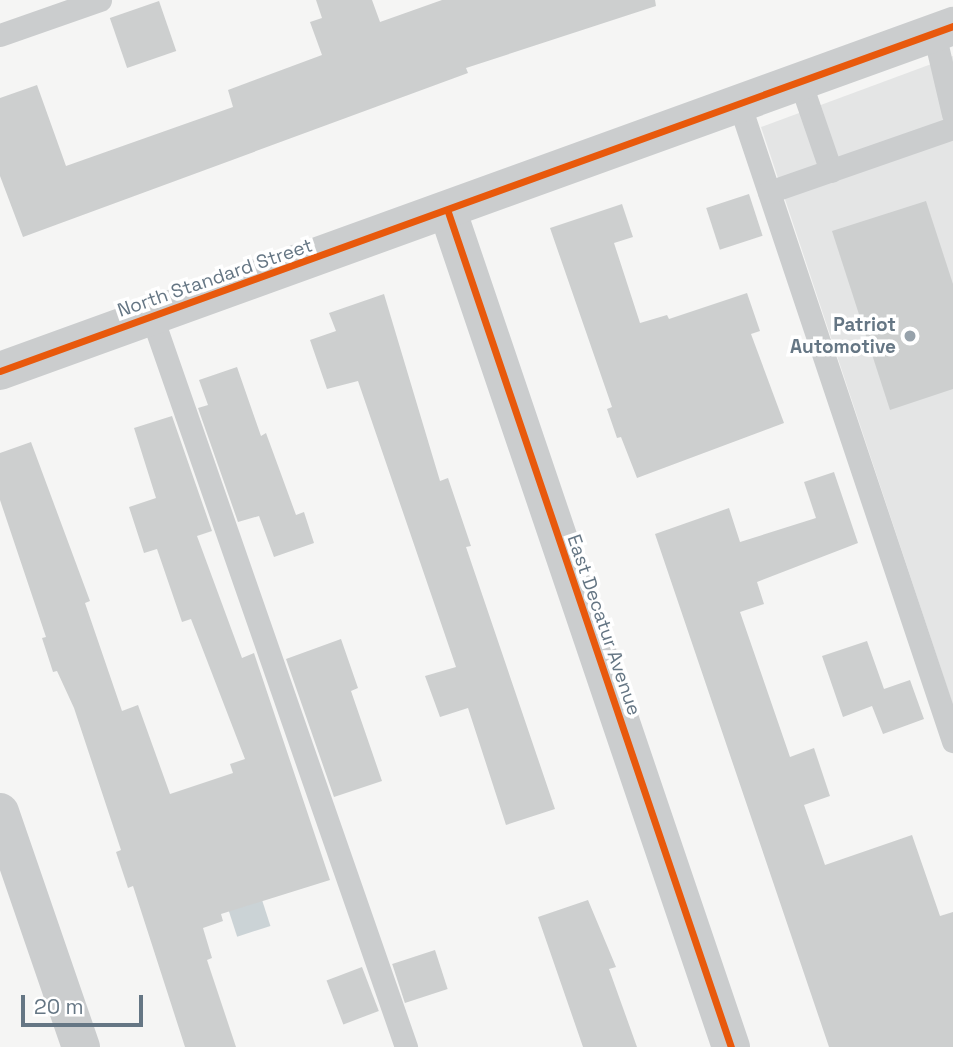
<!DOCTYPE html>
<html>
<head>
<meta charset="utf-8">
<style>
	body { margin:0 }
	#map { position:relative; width:953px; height:1047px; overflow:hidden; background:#f5f5f4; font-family:"Space Grotesk",sans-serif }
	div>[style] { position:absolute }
	.built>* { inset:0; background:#e4e5e5 }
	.water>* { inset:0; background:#cbd3d6; transform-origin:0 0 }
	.building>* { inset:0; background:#cdcfcf; transform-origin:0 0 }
	.lane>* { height:23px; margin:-11.5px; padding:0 11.5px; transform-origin:11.5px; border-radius:11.5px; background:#cbcdce }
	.street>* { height:38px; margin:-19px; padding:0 19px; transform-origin:19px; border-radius:19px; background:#cbcdce }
	.cycleway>* { height:7px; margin:-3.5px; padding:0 3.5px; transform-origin:3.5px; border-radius:3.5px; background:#e8590c }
	.dots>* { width:19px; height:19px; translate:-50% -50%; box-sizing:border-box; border:4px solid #fff; border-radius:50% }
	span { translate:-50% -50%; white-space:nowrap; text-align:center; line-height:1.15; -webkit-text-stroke:7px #fff; paint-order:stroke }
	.street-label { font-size:19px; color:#657684 }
	.poi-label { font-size:19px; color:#657684; font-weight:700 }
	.right { translate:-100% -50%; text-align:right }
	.scale { position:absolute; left:21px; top:995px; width:122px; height:32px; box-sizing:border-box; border:4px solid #657684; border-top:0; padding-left:9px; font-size:21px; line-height:24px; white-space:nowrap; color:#657684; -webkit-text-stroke:5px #fff; paint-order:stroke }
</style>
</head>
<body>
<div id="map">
	<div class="built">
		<div style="clip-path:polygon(953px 56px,953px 705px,761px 127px)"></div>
	</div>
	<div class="water">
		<div style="left:251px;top:866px;width:63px;height:35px;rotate:72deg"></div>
	</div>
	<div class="building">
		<div style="clip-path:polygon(316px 0,372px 0,380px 22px,442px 0,655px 0,656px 6px,466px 68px,468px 73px,23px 237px,0 176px,0 98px,37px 85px,66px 166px,233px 107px,228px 90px,322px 55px,310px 22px,322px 18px)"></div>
		<div style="left:159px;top:1px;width:53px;height:52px;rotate:71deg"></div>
		<div style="left:749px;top:194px;width:44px;height:45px;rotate:72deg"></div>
		<div style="clip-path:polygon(926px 201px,953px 284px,953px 389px,890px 410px,832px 231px)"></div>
		<div style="clip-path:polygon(622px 204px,633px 237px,614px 243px,640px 323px,667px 315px,669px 319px,747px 293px,760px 331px,751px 334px,784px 423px,637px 478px,621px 437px,617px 438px,607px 409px,612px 407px,550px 228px)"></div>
		<div style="clip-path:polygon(384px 294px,440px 481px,448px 478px,471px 546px,466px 547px,555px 809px,506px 825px,468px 708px,440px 717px,425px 676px,456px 667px,358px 381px,327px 389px,310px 340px,336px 331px,329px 313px)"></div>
		<div style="clip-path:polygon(237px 367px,261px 436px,266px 433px,296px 515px,304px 512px,314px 543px,274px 557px,259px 516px,238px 522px,198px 408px,208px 405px,199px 380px)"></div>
		<div style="clip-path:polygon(172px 416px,212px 531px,197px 536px,242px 658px,254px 653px,330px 880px,221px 914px,223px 921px,203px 928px,212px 958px,207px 960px,236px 1047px,185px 1047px,133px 886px,128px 888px,116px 852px,121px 850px,74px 708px,57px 671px,53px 672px,42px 638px,46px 637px,0 500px,0 453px,31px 442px,90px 601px,85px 603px,122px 711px,138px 705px,170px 794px,233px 773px,230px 764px,245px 759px,191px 619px,182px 622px,157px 549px,144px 553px,129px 507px,156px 498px,134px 428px)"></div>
		<div style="clip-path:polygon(834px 472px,858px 543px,757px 582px,764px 604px,740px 612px,790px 757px,814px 748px,830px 796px,804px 805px,825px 865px,912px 835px,940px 916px,953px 912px,953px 1047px,829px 1047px,655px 534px,729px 508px,740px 542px,816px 518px,804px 482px)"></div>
		<div style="clip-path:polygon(341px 639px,358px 688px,351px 691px,382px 781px,334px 797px,286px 659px)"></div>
		<div style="clip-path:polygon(867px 641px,884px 689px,910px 680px,924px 719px,883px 734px,872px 706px,843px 717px,822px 656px)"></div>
		<div style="clip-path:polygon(588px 900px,616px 967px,609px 969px,637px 1047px,583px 1047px,538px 917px)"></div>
		<div style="left:435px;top:950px;width:41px;height:45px;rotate:72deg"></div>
		<div style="left:362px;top:967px;width:47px;height:38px;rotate:69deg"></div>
	</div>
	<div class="lane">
		<div style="left:934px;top:33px;width:83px;rotate:76.8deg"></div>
		<div style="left:0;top:35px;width:106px;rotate:-19.3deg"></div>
		<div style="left:801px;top:84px;width:92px;rotate:71deg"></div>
		<div style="left:740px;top:106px;width:670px;rotate:71.46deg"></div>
		<div style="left:769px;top:192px;width:195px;rotate:-19.2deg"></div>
		<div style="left:152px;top:317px;width:773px;rotate:70.81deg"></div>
	</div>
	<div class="street">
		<div style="left:448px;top:212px;width:882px;rotate:71.28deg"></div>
		<div style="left:0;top:371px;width:1014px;rotate:-19.9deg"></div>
		<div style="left:0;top:812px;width:249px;rotate:71deg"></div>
	</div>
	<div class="cycleway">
		<div style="left:448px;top:212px;width:882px;rotate:71.28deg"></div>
		<div style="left:0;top:371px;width:1014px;rotate:-19.9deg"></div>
	</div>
	<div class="dots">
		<div style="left:910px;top:336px;background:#97a2ab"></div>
	</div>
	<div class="street-label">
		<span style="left:215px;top:278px;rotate:-19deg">North Standard Street</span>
		<span style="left:604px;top:625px;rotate:71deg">East Decatur Avenue</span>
	</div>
	<div class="poi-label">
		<span class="right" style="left:896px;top:336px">Patriot<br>Automotive</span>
	</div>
	<div class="scale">20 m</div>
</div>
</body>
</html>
